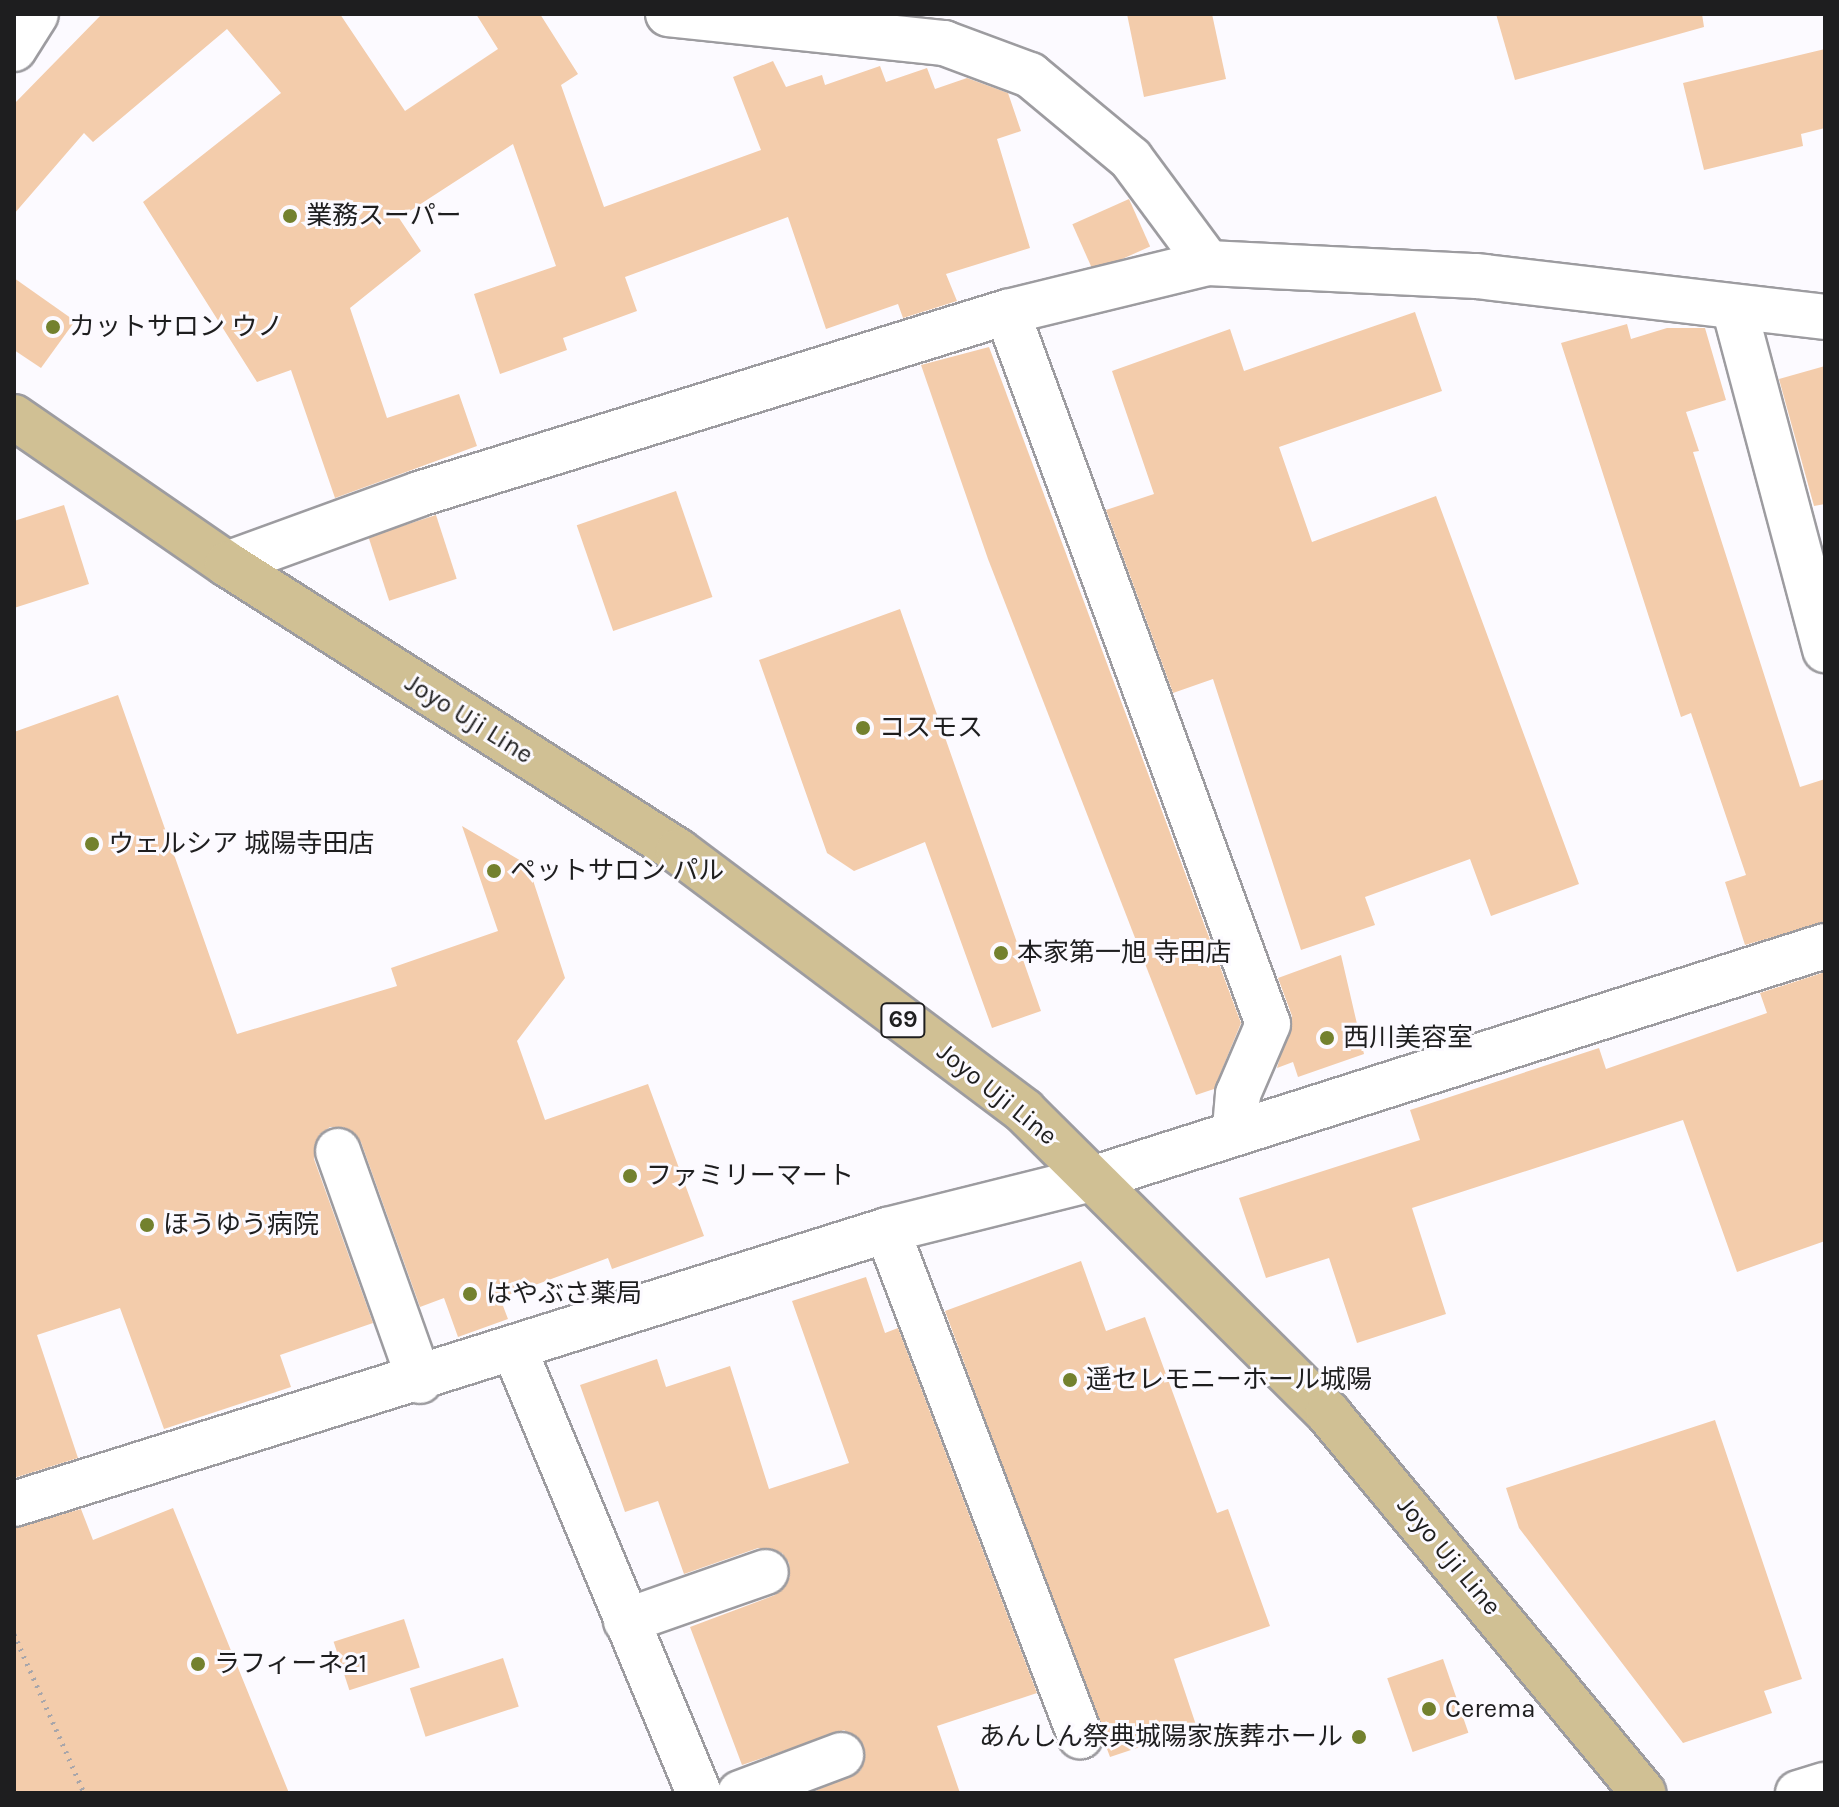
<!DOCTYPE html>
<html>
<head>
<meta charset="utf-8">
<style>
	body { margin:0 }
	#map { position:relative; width:1839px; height:1807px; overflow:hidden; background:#fcfaff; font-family:Karla,"Noto Sans JP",sans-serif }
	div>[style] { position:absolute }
	.building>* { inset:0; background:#f3ccab; transform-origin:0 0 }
	.path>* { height:5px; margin-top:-2.5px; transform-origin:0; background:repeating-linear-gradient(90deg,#a8a6aa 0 2px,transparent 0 8px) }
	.roads { filter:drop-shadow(2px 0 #9d9ca0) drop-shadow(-2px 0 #9d9ca0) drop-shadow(0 2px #9d9ca0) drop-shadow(0 -2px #9d9ca0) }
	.minor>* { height:44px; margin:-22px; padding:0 22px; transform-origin:22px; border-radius:22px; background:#fff }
	.tertiary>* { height:44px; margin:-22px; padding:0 22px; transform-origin:22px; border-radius:22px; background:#fff }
	.primary>* { height:44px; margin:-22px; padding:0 22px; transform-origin:22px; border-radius:22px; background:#d0c094 }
	.dots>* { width:22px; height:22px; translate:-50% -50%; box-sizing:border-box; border:4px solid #fcfaff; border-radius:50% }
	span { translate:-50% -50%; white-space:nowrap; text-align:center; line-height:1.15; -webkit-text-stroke:6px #fcfaff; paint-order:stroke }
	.shield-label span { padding:2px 6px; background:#fcfaff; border:2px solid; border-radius:6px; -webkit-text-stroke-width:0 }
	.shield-label { font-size:24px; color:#1e1e1f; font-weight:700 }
	.poi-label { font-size:26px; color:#1e1e1f }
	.left { translate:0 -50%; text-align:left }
	.right { translate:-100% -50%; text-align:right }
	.street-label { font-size:26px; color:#1e1e1f }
	.frame { position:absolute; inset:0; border:16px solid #1e1e1f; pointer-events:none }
</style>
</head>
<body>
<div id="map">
	<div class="building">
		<div style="clip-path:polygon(102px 14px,340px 14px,405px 111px,498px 49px,476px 14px,540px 14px,578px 74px,561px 85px,604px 207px,761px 150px,733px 77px,773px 61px,786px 87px,822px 75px,825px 85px,880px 66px,886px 82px,927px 68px,935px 89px,967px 78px,1008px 93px,1021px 131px,997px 139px,1030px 248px,946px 274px,957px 301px,903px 318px,898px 304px,826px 329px,788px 217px,625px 277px,637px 311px,563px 338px,567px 350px,500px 374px,474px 294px,556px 266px,513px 144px,399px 218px,421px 251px,350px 308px,387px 418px,459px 394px,477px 446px,335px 498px,291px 370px,257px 382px,143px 202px,281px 93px,227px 29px,93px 142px,84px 133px,14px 214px,14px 104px)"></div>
		<div style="clip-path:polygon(1127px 14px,1212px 14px,1226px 79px,1144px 97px)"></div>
		<div style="clip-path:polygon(1496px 14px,1702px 14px,1704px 27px,1515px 80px)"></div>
		<div style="clip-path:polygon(1825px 49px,1825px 128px,1801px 134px,1803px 146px,1704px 170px,1683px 83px)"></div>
		<div style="left:1129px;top:199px;width:52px;height:62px;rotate:66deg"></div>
		<div style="clip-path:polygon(14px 278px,75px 321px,41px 368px,14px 350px)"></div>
		<div style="clip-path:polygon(1415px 312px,1442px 391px,1279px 447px,1312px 542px,1436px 496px,1579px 884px,1491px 916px,1470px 859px,1365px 897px,1375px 925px,1301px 950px,1213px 679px,1173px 693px,1106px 510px,1154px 494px,1112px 371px,1230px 329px,1244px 371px)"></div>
		<div style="clip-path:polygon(1627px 324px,1631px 339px,1667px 328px,1705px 328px,1726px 400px,1686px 412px,1699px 451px,1693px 452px,1800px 787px,1825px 779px,1825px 922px,1745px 945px,1725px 882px,1746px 875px,1691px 713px,1681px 717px,1561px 343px)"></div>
		<div style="clip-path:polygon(989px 347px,1241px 1023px,1214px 1089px,1196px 1095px,988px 559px,921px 365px)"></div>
		<div style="clip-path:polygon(1825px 366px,1825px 504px,1814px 506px,1779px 379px)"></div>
		<div style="left:676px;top:491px;width:112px;height:105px;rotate:71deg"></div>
		<div style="clip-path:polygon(64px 505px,89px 584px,14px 608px,14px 521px)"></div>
		<div style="left:436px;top:515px;width:67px;height:71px;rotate:72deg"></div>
		<div style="clip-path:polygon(900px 609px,1041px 1011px,992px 1028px,925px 842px,854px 871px,827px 853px,759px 660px)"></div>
		<div style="clip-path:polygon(118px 695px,237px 1034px,397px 986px,391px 968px,498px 931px,462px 826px,528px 865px,565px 978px,517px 1041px,545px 1120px,648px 1084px,704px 1236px,612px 1269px,608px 1258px,500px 1298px,508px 1319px,458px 1337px,444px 1298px,420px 1307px,361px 1142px,343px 1127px,330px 1127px,319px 1135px,314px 1159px,373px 1323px,280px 1355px,291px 1387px,164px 1429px,120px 1308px,37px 1335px,78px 1458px,14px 1478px,14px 732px)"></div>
		<div style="clip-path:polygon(1341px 955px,1364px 1054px,1298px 1077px,1293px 1062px,1277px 1068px,1292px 1016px,1278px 978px)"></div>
		<div style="clip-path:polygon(1825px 972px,1825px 1241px,1737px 1272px,1683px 1120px,1412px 1208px,1446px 1314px,1357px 1343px,1329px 1258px,1266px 1278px,1239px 1198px,1420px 1140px,1410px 1110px,1599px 1048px,1606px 1069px,1767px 1013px,1760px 993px)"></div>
		<div style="clip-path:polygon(1081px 1261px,1106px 1331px,1145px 1317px,1217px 1513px,1228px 1509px,1270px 1626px,1174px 1659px,1197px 1728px,1110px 1757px,945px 1311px)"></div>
		<div style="clip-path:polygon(866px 1277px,885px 1333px,898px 1328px,1037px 1693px,937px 1726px,960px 1793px,811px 1793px,861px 1770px,864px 1746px,844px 1730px,742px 1765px,690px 1627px,775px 1595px,790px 1577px,789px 1563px,782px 1553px,758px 1548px,684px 1574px,658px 1501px,625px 1512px,580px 1385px,657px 1359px,666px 1387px,730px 1366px,769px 1489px,849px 1463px,792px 1301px)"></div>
		<div style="clip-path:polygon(1715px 1420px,1802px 1679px,1764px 1691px,1772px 1713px,1683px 1743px,1519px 1528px,1506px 1488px)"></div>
		<div style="clip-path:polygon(173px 1508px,289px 1793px,14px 1793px,14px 1528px,81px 1509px,93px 1540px)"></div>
		<div style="left:404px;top:1619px;width:51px;height:74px;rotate:72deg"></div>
		<div style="left:503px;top:1658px;width:51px;height:98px;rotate:72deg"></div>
		<div style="left:1443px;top:1659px;width:78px;height:59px;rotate:71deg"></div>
	</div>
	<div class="path">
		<div style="left:14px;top:1634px;width:174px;rotate:66.2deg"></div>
	</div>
	<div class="roads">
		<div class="minor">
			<div style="left:668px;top:14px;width:278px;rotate:6deg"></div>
			<div style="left:944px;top:43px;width:92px;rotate:20.4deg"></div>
			<div style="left:1030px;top:75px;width:131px;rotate:39.7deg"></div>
			<div style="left:1131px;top:159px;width:129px;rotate:53.5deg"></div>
			<div style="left:14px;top:49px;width:41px;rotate:-57.8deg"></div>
			<div style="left:1735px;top:311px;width:351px;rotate:75.1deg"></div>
			<div style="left:1007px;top:312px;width:758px;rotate:69.87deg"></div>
			<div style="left:1268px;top:1024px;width:76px;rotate:113.2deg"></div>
			<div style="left:1238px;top:1094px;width:37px;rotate:95deg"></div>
			<div style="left:227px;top:564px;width:204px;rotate:-20deg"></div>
			<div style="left:419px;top:494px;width:616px;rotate:-17.2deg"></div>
			<div style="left:1007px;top:312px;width:207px;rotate:-13.7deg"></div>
			<div style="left:1208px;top:263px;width:269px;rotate:2.8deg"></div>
			<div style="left:1477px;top:276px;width:350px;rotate:6.7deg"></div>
			<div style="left:338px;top:1151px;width:244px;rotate:70.4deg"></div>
			<div style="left:887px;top:1230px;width:542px;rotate:69.12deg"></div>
			<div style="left:515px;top:1351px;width:479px;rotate:67.4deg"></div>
			<div style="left:14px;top:1504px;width:915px;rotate:-17.42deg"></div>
			<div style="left:887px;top:1230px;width:214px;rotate:-14deg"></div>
			<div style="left:1095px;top:1178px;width:766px;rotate:-17.63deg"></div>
			<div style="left:626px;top:1621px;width:148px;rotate:-19.3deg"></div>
			<div style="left:740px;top:1793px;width:108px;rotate:-20.6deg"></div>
		</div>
		<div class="tertiary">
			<div style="left:1798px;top:1793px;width:28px;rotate:-17deg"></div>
		</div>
		<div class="primary">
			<div style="left:14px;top:417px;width:259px;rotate:34.6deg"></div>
			<div style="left:227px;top:564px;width:535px;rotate:32.47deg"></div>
			<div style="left:678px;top:851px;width:433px;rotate:36.9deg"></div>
			<div style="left:1024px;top:1111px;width:429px;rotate:44.8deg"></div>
			<div style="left:1328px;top:1413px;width:494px;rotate:50.3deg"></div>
		</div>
	</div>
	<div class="dots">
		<div style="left:290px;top:216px;background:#73812e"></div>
		<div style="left:53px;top:327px;background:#73812e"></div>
		<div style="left:863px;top:728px;background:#73812e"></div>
		<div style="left:92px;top:844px;background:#73812e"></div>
		<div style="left:494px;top:871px;background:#73812e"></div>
		<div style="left:1001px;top:953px;background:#73812e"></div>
		<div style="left:1327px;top:1038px;background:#73812e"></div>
		<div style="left:630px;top:1176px;background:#73812e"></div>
		<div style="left:147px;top:1225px;background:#73812e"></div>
		<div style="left:470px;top:1294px;background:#73812e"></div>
		<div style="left:1070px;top:1380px;background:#73812e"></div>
		<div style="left:198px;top:1664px;background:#73812e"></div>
		<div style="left:1429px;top:1709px;background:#73812e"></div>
		<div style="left:1359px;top:1737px;background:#73812e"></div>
	</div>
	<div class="shield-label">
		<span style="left:903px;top:1020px">69</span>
	</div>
	<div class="poi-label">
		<span class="left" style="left:306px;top:216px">業務スーパー</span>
		<span class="left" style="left:69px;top:327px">カットサロン ウノ</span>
		<span class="left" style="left:879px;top:728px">コスモス</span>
		<span class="left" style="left:108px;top:844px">ウェルシア 城陽寺田店</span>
		<span class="left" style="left:510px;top:871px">ペットサロン パル</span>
		<span class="left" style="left:1017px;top:953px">本家第一旭 寺田店</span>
		<span class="left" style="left:1343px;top:1038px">西川美容室</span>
		<span class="left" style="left:646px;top:1176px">ファミリーマート</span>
		<span class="left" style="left:163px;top:1225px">ほうゆう病院</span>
		<span class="left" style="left:486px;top:1294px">はやぶさ薬局</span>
		<span class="left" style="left:1086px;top:1380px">遥セレモニーホール城陽</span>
		<span class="left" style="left:214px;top:1664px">ラフィーネ21</span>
		<span class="left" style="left:1445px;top:1709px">Cerema</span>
		<span class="right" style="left:1343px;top:1737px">あんしん祭典城陽家族葬ホール</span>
	</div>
	<div class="street-label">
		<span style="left:469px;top:719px;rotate:32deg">Joyo Uji Line</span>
		<span style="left:997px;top:1094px;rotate:39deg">Joyo Uji Line</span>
		<span style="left:1449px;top:1556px;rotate:50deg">Joyo Uji Line</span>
	</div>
	<div class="frame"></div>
</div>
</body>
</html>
